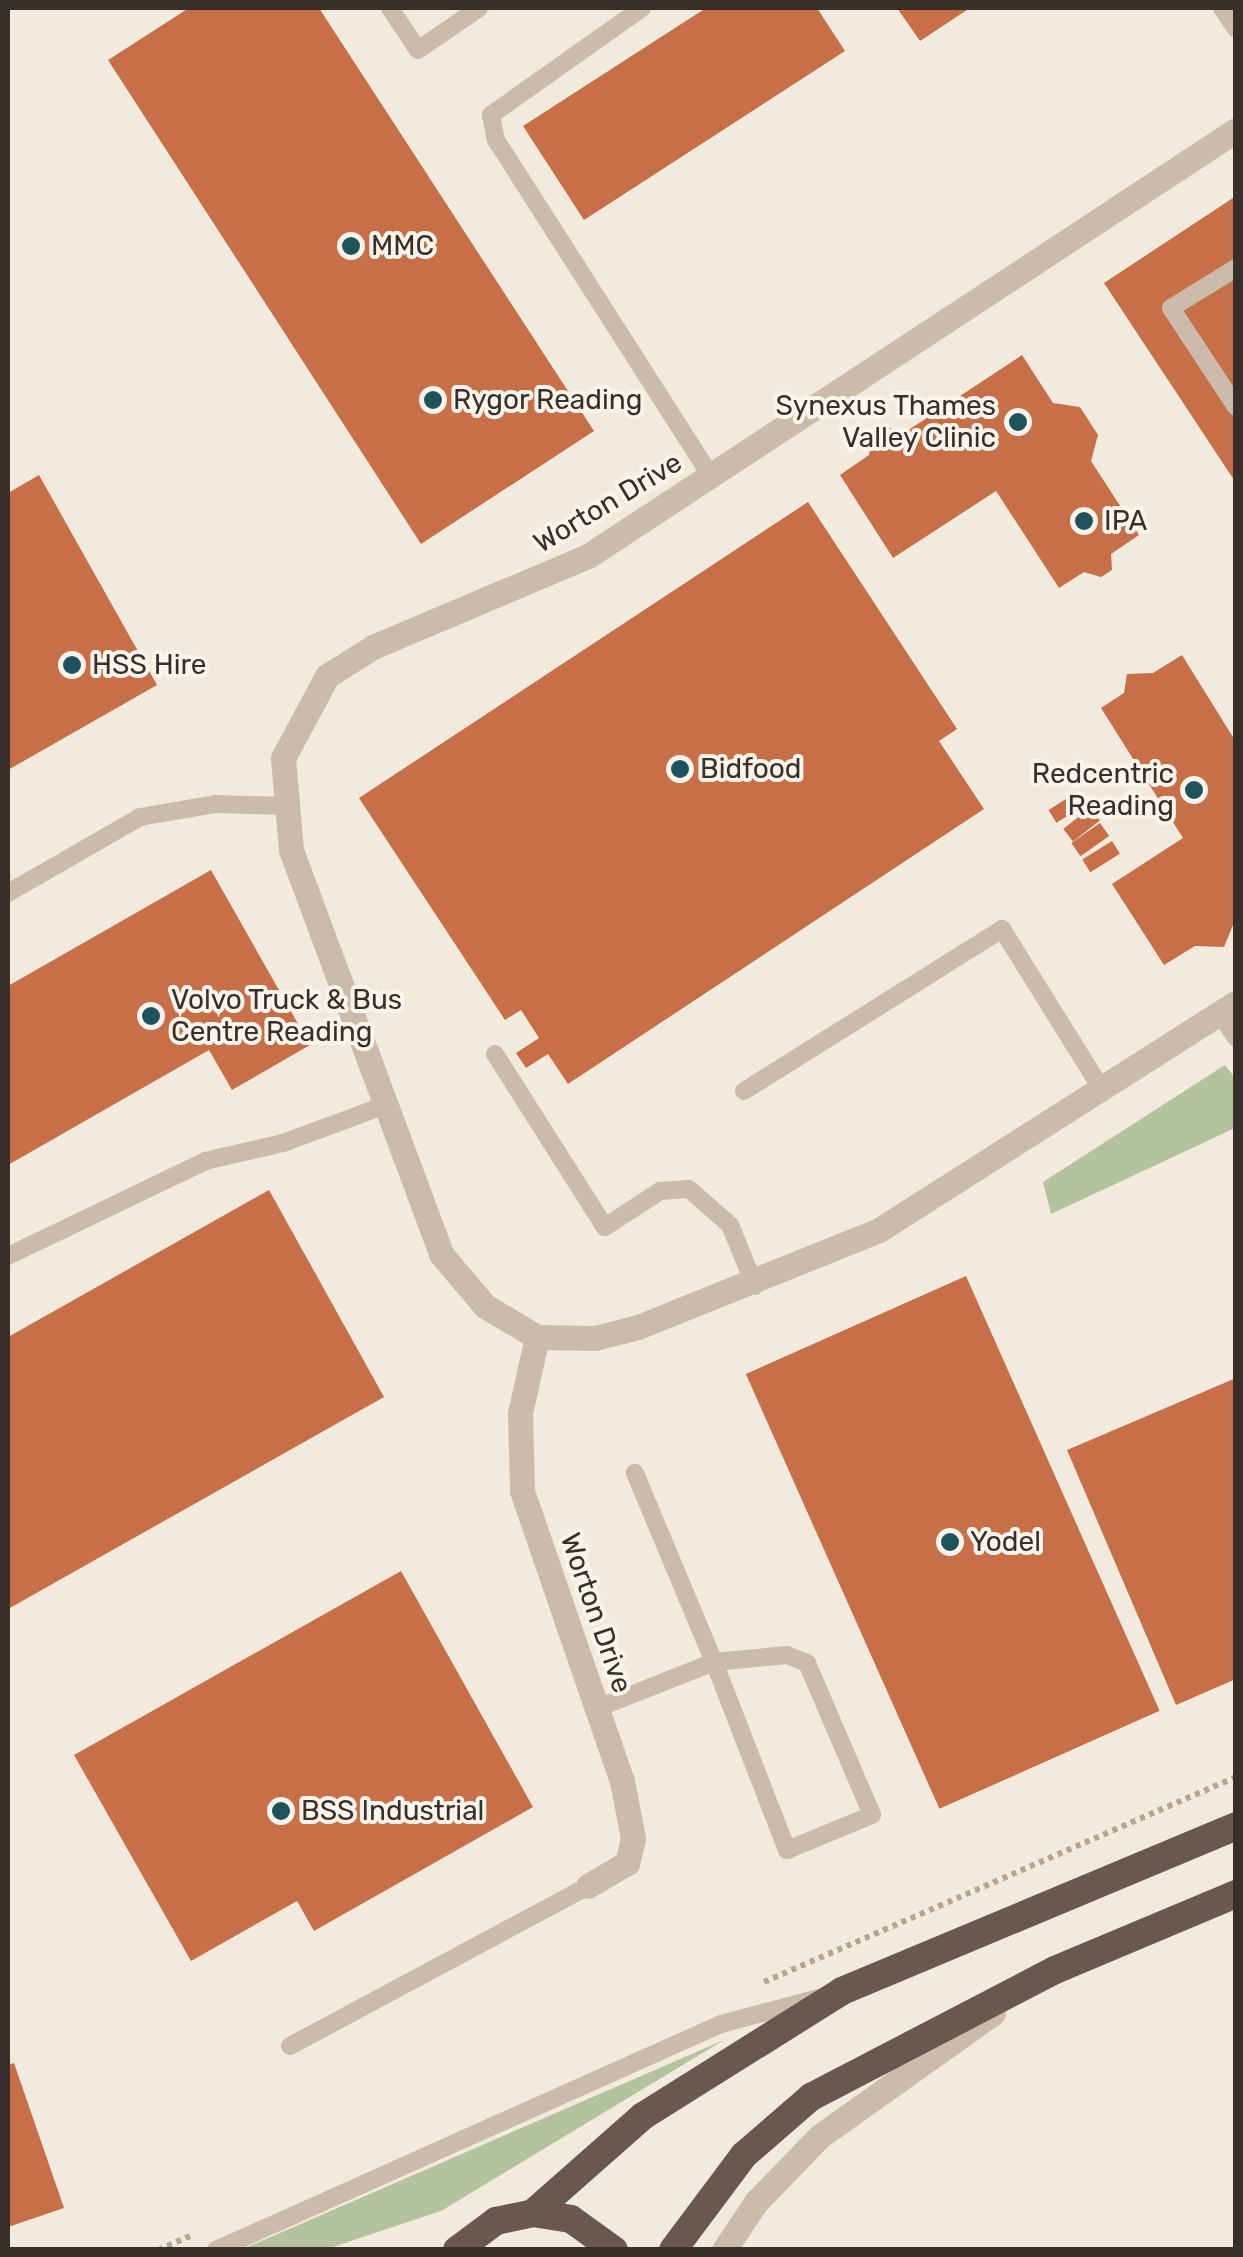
<!DOCTYPE html>
<html>
<head>
<meta charset="utf-8">
<style>
	body { margin:0 }
	#map { position:relative; width:1243px; height:2257px; overflow:hidden; background:#f3eade; font-family:Rubik,sans-serif }
	div>[style] { position:absolute }
	.green>* { inset:0; background:#b4c29e }
	.building>* { inset:0; background:#c66f49; transform-origin:0 0 }
	.path>* { height:6px; margin-top:-3px; transform-origin:0; background:repeating-linear-gradient(90deg,#b7a594 0 5px,transparent 0 10px) }
	.service>* { height:18px; margin:-9px; padding:0 9px; transform-origin:9px; border-radius:9px; background:#cbbbaa }
	.minor>* { height:25px; margin:-12.5px; padding:0 12.5px; transform-origin:12.5px; border-radius:12.5px; background:#cbbbaa }
	.tertiary>* { height:25px; margin:-12.5px; padding:0 12.5px; transform-origin:12.5px; border-radius:12.5px; background:#cbbbaa }
	.trunk>* { height:28px; margin:-14px; padding:0 14px; transform-origin:14px; border-radius:14px; background:#6a584e }
	.dots>* { width:28px; height:28px; translate:-50% -50%; box-sizing:border-box; border:5px solid #faf4eb; border-radius:50% }
	span { translate:-50% -50%; white-space:nowrap; text-align:center; line-height:1.15; -webkit-text-stroke:8px #faf4eb; paint-order:stroke }
	.poi-label { font-size:28px; color:#392f2a }
	.left { translate:0 -50%; text-align:left }
	.right { translate:-100% -50%; text-align:right }
	.street-label { font-size:28px; color:#392f2a }
	.frame { position:absolute; inset:0; border:10px solid #392f2a; pointer-events:none }
</style>
</head>
<body>
<div id="map">
	<div class="green">
		<div style="clip-path:polygon(1225px 1065px,1235px 1078px,1235px 1128px,1051px 1214px,1043px 1182px)"></div>
		<div style="clip-path:polygon(724px 2040px,441px 2211px,327px 2249px,243px 2249px)"></div>
	</div>
	<div class="building">
		<div style="clip-path:polygon(189px 8px,319px 8px,594px 431px,421px 544px,108px 60px)"></div>
		<div style="clip-path:polygon(706px 8px,817px 8px,845px 51px,584px 220px,523px 126px)"></div>
		<div style="clip-path:polygon(897px 8px,970px 8px,920px 41px)"></div>
		<div style="clip-path:polygon(1236px 196px,1236px 483px,1104px 283px)"></div>
		<div style="clip-path:polygon(1022px 355px,1053px 403px,1080px 407px,1098px 435px,1091px 461px,1139px 535px,1111px 554px,1112px 570px,1101px 577px,1084px 572px,1059px 588px,996px 491px,893px 558px,840px 475px,869px 455px,873px 432px,885px 426px,904px 433px)"></div>
		<div style="clip-path:polygon(39px 475px,157px 685px,8px 770px,8px 493px)"></div>
		<div style="clip-path:polygon(808px 502px,957px 729px,939px 741px,984px 809px,568px 1084px,548px 1054px,526px 1068px,516px 1053px,539px 1038px,521px 1010px,505px 1020px,359px 798px)"></div>
		<div style="clip-path:polygon(1182px 655px,1236px 742px,1236px 918px,1224px 947px,1195px 946px,1164px 965px,1112px 884px,1183px 838px,1101px 708px,1124px 693px,1127px 674px,1153px 673px)"></div>
		<div style="left:1079px;top:791px;width:15px;height:36px;rotate:58deg"></div>
		<div style="left:1090px;top:808px;width:16px;height:34px;rotate:52deg"></div>
		<div style="left:1100px;top:823px;width:16px;height:35px;rotate:55deg"></div>
		<div style="left:1112px;top:841px;width:15px;height:35px;rotate:58deg"></div>
		<div style="clip-path:polygon(211px 870px,310px 1045px,232px 1090px,209px 1050px,8px 1165px,8px 986px)"></div>
		<div style="clip-path:polygon(269px 1190px,384px 1397px,8px 1609px,8px 1337px)"></div>
		<div style="left:966px;top:1276px;width:476px;height:241px;rotate:66deg"></div>
		<div style="clip-path:polygon(1236px 1378px,1236px 1679px,1176px 1705px,1067px 1450px)"></div>
		<div style="clip-path:polygon(401px 1571px,533px 1807px,314px 1931px,297px 1901px,191px 1961px,74px 1755px)"></div>
		<div style="clip-path:polygon(14px 2063px,64px 2208px,8px 2227px,8px 2065px)"></div>
	</div>
	<div class="path">
		<div style="left:764px;top:1982px;width:515px;rotate:-23.48deg"></div>
		<div style="left:158px;top:2250px;width:40px;rotate:-23.4deg"></div>
	</div>
	<div class="service">
		<div style="left:390px;top:8px;width:50px;rotate:56.3deg"></div>
		<div style="left:418px;top:50px;width:74px;rotate:-34.5deg"></div>
		<div style="left:642px;top:8px;width:185px;rotate:144.7deg"></div>
		<div style="left:491px;top:115px;width:25px;rotate:79deg"></div>
		<div style="left:496px;top:140px;width:398px;rotate:57.4deg"></div>
		<div style="left:1222px;top:8px;width:25px;rotate:56deg"></div>
		<div style="left:1236px;top:268px;width:76px;rotate:148.4deg"></div>
		<div style="left:1171px;top:308px;width:118px;rotate:56.7deg"></div>
		<div style="left:8px;top:893px;width:152px;rotate:-29.9deg"></div>
		<div style="left:140px;top:817px;width:76px;rotate:-9.8deg"></div>
		<div style="left:215px;top:804px;width:72px;rotate:1.6deg"></div>
		<div style="left:1220px;top:1014px;width:29px;rotate:56deg"></div>
		<div style="left:495px;top:1054px;width:205px;rotate:57.6deg"></div>
		<div style="left:605px;top:1227px;width:66px;rotate:-33.2deg"></div>
		<div style="left:660px;top:1191px;width:29px;rotate:-4deg"></div>
		<div style="left:689px;top:1189px;width:55px;rotate:41.3deg"></div>
		<div style="left:730px;top:1225px;width:66px;rotate:67.7deg"></div>
		<div style="left:744px;top:1091px;width:305px;rotate:-32.1deg"></div>
		<div style="left:1002px;top:929px;width:187px;rotate:58.1deg"></div>
		<div style="left:8px;top:1256px;width:219px;rotate:-25.7deg"></div>
		<div style="left:205px;top:1161px;width:80px;rotate:-13deg"></div>
		<div style="left:283px;top:1143px;width:110px;rotate:-20.3deg"></div>
		<div style="left:787px;top:1655px;width:22px;rotate:22deg"></div>
		<div style="left:807px;top:1663px;width:165px;rotate:66.8deg"></div>
		<div style="left:872px;top:1815px;width:92px;rotate:157.6deg"></div>
		<div style="left:787px;top:1850px;width:202px;rotate:-111.2deg"></div>
		<div style="left:714px;top:1662px;width:73px;rotate:-5.5deg"></div>
		<div style="left:598px;top:1708px;width:125px;rotate:-21.6deg"></div>
		<div style="left:714px;top:1662px;width:205px;rotate:-112.7deg"></div>
		<div style="left:290px;top:2046px;width:338px;rotate:-28.2deg"></div>
		<div style="left:216px;top:2250px;width:553px;rotate:-24.11deg"></div>
		<div style="left:721px;top:2024px;width:101px;rotate:-14.9deg"></div>
	</div>
	<div class="minor">
		<div style="left:1236px;top:130px;width:775px;rotate:146.68deg"></div>
		<div style="left:588px;top:556px;width:233px;rotate:157.1deg"></div>
		<div style="left:373px;top:647px;width:54px;rotate:147.8deg"></div>
		<div style="left:327px;top:676px;width:93px;rotate:118.2deg"></div>
		<div style="left:283px;top:758px;width:92px;rotate:85deg"></div>
		<div style="left:291px;top:850px;width:431px;rotate:69.6deg"></div>
		<div style="left:441px;top:1254px;width:68px;rotate:49.8deg"></div>
		<div style="left:485px;top:1306px;width:61px;rotate:30.8deg"></div>
		<div style="left:537px;top:1337px;width:58px;rotate:1deg"></div>
		<div style="left:595px;top:1338px;width:44px;rotate:-14.3deg"></div>
		<div style="left:638px;top:1327px;width:260px;rotate:-21.9deg"></div>
		<div style="left:879px;top:1230px;width:423px;rotate:-32.5deg"></div>
		<div style="left:537px;top:1337px;width:78px;rotate:102.6deg"></div>
		<div style="left:520px;top:1413px;width:78px;rotate:88.5deg"></div>
		<div style="left:522px;top:1491px;width:307px;rotate:71deg"></div>
		<div style="left:622px;top:1781px;width:58px;rotate:79.1deg"></div>
		<div style="left:633px;top:1838px;width:26px;rotate:103deg"></div>
		<div style="left:627px;top:1863px;width:45px;rotate:149.5deg"></div>
	</div>
	<div class="tertiary">
		<div style="left:724px;top:2250px;width:58px;rotate:-56.3deg"></div>
		<div style="left:756px;top:2202px;width:92px;rotate:-45.9deg"></div>
		<div style="left:820px;top:2136px;width:212px;rotate:-35.4deg"></div>
	</div>
	<div class="trunk">
		<div style="left:533px;top:2213px;width:147px;rotate:-41.4deg"></div>
		<div style="left:643px;top:2116px;width:235px;rotate:-32.1deg"></div>
		<div style="left:842px;top:1991px;width:427px;rotate:-22.7deg"></div>
		<div style="left:457px;top:2250px;width:49px;rotate:-36.6deg"></div>
		<div style="left:496px;top:2221px;width:38px;rotate:-12deg"></div>
		<div style="left:533px;top:2213px;width:38px;rotate:9deg"></div>
		<div style="left:571px;top:2219px;width:53px;rotate:35.8deg"></div>
		<div style="left:673px;top:2250px;width:119px;rotate:-53.2deg"></div>
		<div style="left:744px;top:2155px;width:89px;rotate:-40.9deg"></div>
		<div style="left:811px;top:2097px;width:275px;rotate:-27.5deg"></div>
		<div style="left:1055px;top:1970px;width:196px;rotate:-22.8deg"></div>
	</div>
	<div class="dots">
		<div style="left:351px;top:246px;background:#1f535b"></div>
		<div style="left:433px;top:400px;background:#1f535b"></div>
		<div style="left:1018px;top:422px;background:#1f535b"></div>
		<div style="left:1084px;top:521px;background:#1f535b"></div>
		<div style="left:72px;top:665px;background:#1f535b"></div>
		<div style="left:680px;top:769px;background:#1f535b"></div>
		<div style="left:1194px;top:790px;background:#1f535b"></div>
		<div style="left:151px;top:1016px;background:#1f535b"></div>
		<div style="left:950px;top:1542px;background:#1f535b"></div>
		<div style="left:281px;top:1811px;background:#1f535b"></div>
	</div>
	<div class="poi-label">
		<span class="left" style="left:371px;top:246px">MMC</span>
		<span class="left" style="left:453px;top:400px">Rygor Reading</span>
		<span class="right" style="left:996px;top:422px">Synexus Thames<br>Valley Clinic</span>
		<span class="left" style="left:1104px;top:521px">IPA</span>
		<span class="left" style="left:92px;top:665px">HSS Hire</span>
		<span class="left" style="left:700px;top:769px">Bidfood</span>
		<span class="right" style="left:1174px;top:790px">Redcentric<br>Reading</span>
		<span class="left" style="left:171px;top:1016px">Volvo Truck &amp; Bus<br>Centre Reading</span>
		<span class="left" style="left:970px;top:1542px">Yodel</span>
		<span class="left" style="left:301px;top:1811px">BSS Industrial</span>
	</div>
	<div class="street-label">
		<span style="left:608px;top:503px;rotate:-31deg">Worton Drive</span>
		<span style="left:596px;top:1613px;rotate:71deg">Worton Drive</span>
	</div>
	<div class="frame"></div>
</div>
</body>
</html>
